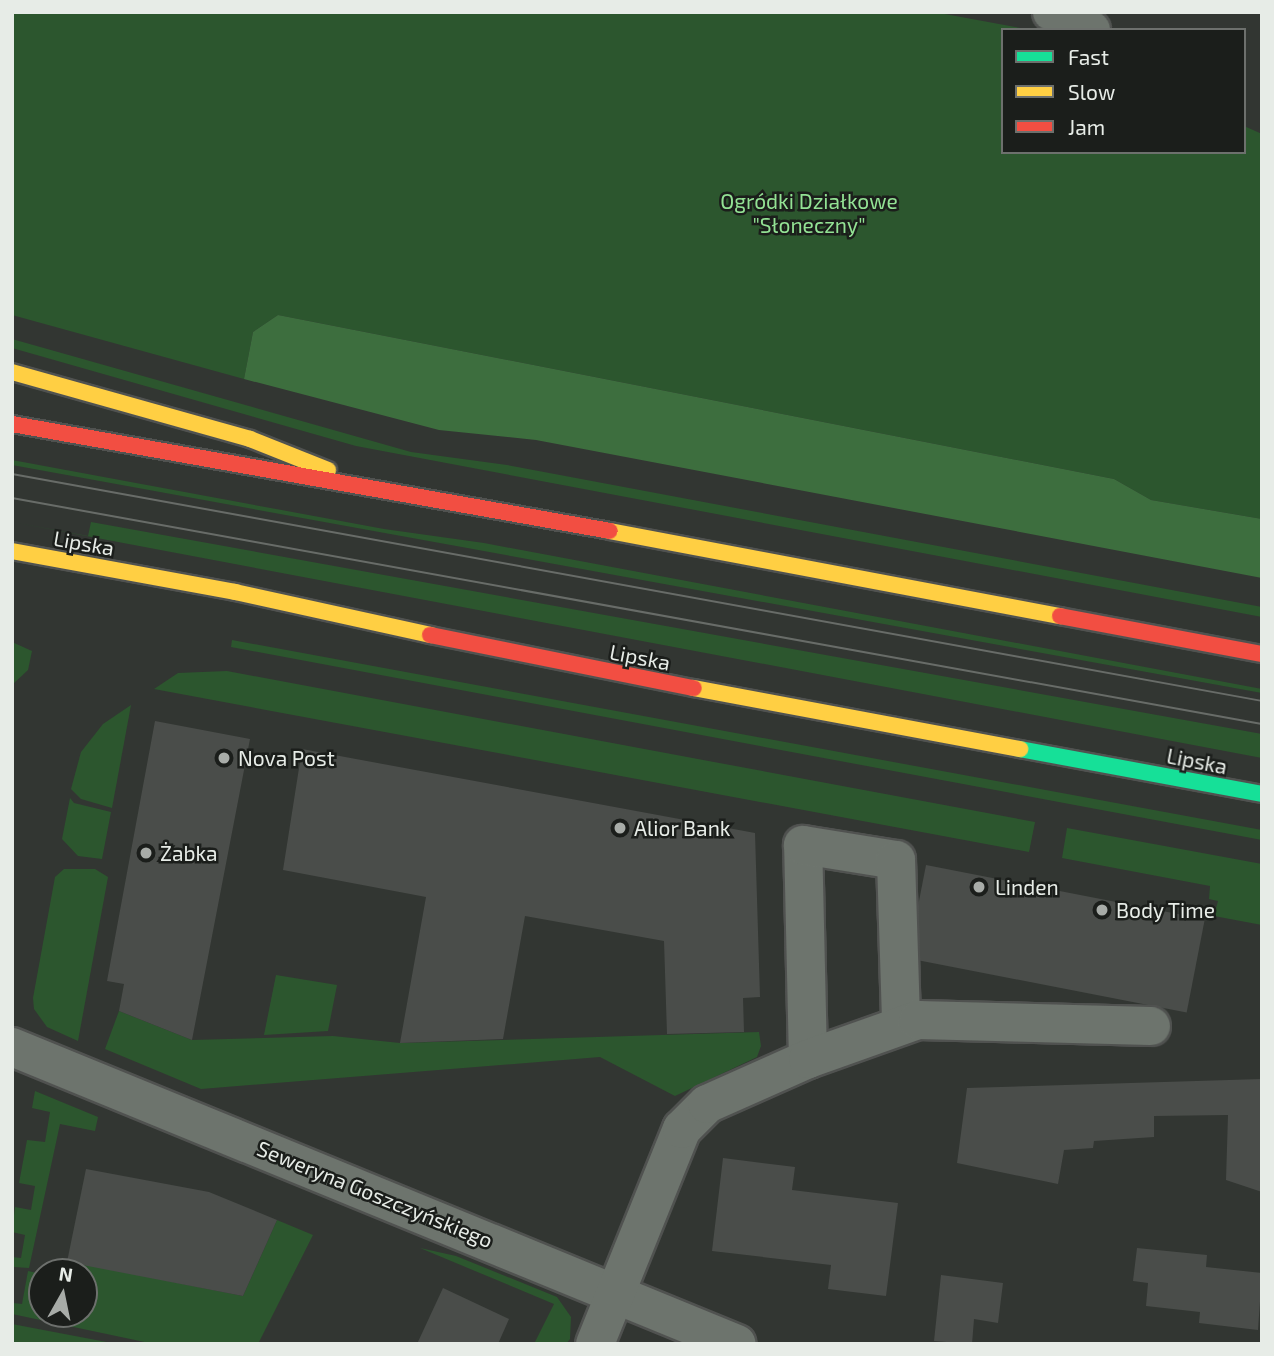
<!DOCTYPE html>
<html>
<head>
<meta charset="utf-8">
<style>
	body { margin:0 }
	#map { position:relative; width:1274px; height:1356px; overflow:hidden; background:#323632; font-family:"Exo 2",sans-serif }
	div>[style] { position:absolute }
	.green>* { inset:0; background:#2c562e }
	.forest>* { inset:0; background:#3d6e3e }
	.building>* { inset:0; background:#4a4d4a; transform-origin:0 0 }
	.roads { filter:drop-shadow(2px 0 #505250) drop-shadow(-2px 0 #505250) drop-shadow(0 2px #505250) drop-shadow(0 -2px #505250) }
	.street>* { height:38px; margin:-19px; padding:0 19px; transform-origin:19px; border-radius:19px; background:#6d746d }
	.fast>* { height:16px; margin:-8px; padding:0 8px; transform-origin:8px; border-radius:8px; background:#16e098 }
	.slow>* { height:16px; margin:-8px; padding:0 8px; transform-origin:8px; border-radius:8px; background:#ffcf43 }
	.jam>* { height:16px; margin:-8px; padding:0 8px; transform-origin:8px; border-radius:8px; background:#f24e42 }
	.tram>* { height:2px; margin:-1px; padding:0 1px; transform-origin:1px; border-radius:1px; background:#686c68 }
	.dots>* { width:19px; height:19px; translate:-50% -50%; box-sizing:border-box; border:4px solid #1b1e1b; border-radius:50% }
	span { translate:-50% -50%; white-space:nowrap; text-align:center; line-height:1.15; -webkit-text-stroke:5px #1b1e1b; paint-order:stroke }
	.park-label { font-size:21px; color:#93e294 }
	.street-label { font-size:21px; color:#e7ece7 }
	.poi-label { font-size:21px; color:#e7ece7 }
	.left { translate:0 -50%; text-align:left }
	.frame { position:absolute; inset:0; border:14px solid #e7ece7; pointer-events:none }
	.legend { position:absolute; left:1001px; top:28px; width:245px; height:126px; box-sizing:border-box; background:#1b1e1b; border:2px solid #6d706d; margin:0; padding:9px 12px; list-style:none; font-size:21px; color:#e7ece7 }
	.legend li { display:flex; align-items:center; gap:14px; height:35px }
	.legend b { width:35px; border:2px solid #6d706d }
	.north { position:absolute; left:28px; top:1258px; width:70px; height:70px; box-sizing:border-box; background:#1b1e1b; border:2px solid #6d706d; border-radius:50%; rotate:9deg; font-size:19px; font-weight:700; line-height:28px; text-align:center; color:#e7ece7 }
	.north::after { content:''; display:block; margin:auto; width:24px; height:32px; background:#a8aca8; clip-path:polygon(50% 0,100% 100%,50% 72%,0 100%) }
</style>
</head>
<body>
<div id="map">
	<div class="green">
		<div style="clip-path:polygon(12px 12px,934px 12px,1031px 30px,1003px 30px,1003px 152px,1244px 152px,1244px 126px,1262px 134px,1262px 519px,1151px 500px,1114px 479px,278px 315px,253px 332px,244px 379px,12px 315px)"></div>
		<div style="clip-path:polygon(12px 339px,411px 452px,507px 465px,1262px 607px,1262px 617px,356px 446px,12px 348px)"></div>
		<div style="clip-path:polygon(12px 460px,384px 529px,484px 543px,1262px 689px,1262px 693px,12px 465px)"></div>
		<div style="clip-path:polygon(12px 522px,88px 536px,91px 522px,1262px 734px,1262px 758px)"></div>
		<div style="clip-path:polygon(232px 640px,1262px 830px,1262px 840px,231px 647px)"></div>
		<div style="clip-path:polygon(12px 642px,32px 651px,28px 670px,12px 685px)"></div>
		<div style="clip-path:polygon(227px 671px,1035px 822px,1029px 852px,154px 689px,178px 673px)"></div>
		<div style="clip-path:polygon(131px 705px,112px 808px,81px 799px,71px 789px,81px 752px,103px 724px)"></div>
		<div style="clip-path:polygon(70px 798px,74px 803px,111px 812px,102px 859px,78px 856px,62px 839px)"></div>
		<div style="clip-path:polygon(1067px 828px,1262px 864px,1262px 925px,1214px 916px,1218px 901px,1209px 899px,1210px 886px,1062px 858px)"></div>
		<div style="clip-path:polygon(64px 869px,95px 869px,108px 877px,78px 1041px,47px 1027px,34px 1009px,33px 998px,55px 877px)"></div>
		<div style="clip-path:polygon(276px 975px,337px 985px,328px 1031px,264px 1035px)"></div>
		<div style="clip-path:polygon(119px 1011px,192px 1040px,333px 1036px,400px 1043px,759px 1032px,761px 1046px,757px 1057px,675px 1096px,600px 1057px,201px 1089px,105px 1049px)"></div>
		<div style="clip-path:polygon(35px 1091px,98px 1117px,95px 1131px,60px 1124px,29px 1268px,14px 1267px,12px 1257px,21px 1258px,25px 1235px,12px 1232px,15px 1207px,31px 1210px,35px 1186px,19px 1183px,27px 1140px,45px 1142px,50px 1112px,32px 1108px)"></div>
		<div style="clip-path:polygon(277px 1220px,313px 1235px,258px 1344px,154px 1344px,12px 1314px,13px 1303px,22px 1304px,28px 1271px,42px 1274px,42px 1314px,84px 1314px,84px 1272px,66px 1272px,68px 1261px,243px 1296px)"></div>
		<div style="clip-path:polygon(420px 1248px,456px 1256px,557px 1297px,571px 1317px,570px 1339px,566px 1344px,534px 1344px,554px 1304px)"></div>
		<div style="clip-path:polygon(12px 1324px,117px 1344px,12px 1344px)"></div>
	</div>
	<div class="forest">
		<div style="clip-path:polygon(278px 315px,1114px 479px,1151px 500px,1262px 519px,1262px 578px,536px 440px,439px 430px,244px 379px,253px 332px)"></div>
	</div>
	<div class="building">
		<div style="clip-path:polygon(155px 721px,250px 739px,192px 1040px,119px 1011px,124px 984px,107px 981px)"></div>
		<div style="clip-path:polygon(302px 749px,755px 833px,760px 997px,743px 998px,744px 1032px,667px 1034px,664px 941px,525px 916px,503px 1039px,400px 1043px,426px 897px,283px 870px)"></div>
		<div style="left:926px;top:865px;width:284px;height:95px;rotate:11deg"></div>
		<div style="clip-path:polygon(1262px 1079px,1262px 1192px,1226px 1180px,1228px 1115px,1154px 1116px,1154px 1137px,1094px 1141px,1093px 1148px,1064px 1150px,1058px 1184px,957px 1163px,967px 1088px)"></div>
		<div style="clip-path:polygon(723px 1158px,795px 1167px,792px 1190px,898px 1203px,886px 1296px,828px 1289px,831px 1265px,712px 1251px)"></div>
		<div style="clip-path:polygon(86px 1169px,209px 1192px,277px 1220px,243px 1296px,67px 1262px)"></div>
		<div style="clip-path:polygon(1137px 1248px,1207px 1255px,1206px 1267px,1262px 1273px,1258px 1330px,1199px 1323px,1200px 1312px,1146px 1306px,1148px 1283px,1133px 1281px)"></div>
		<div style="clip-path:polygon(941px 1275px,1003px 1283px,998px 1323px,974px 1319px,972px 1344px,934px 1341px)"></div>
		<div style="clip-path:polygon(443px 1288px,509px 1319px,498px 1344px,417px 1344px)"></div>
	</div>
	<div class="roads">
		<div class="street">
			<div style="left:1052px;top:12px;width:43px;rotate:24.8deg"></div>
			<div style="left:12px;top:1047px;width:783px;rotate:22.28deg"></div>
			<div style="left:808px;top:1059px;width:214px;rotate:-91.3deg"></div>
			<div style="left:803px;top:845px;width:94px;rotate:9.2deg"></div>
			<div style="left:896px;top:860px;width:163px;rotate:88.2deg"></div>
			<div style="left:595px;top:1344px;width:232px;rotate:-68deg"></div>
			<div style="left:682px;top:1129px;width:35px;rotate:-45deg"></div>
			<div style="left:707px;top:1104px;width:111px;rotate:-24deg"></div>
			<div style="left:808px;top:1059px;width:117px;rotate:-19.5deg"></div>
			<div style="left:918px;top:1020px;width:233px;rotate:1.5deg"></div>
		</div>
		<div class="fast">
			<div style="left:1020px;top:749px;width:246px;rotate:10.5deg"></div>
		</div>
		<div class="slow">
			<div style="left:12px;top:372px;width:247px;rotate:15.7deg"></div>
			<div style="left:250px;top:439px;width:84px;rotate:21.7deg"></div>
			<div style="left:610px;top:531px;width:458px;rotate:10.7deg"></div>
			<div style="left:12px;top:551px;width:227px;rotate:10.4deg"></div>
			<div style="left:235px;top:592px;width:200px;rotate:12.4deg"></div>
			<div style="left:694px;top:688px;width:332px;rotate:10.6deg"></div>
		</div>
		<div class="jam">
			<div style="left:12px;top:424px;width:607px;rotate:10.14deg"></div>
			<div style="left:1060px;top:616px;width:206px;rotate:10.7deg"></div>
			<div style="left:430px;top:635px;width:269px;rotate:11.4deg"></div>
		</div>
	</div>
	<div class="tram">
		<div style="left:12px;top:474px;width:1270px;rotate:10.29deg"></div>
		<div style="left:12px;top:498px;width:1270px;rotate:10.25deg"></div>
	</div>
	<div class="dots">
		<div style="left:224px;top:758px;background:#a8aca8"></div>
		<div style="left:620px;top:828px;background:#a8aca8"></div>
		<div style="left:146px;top:853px;background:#a8aca8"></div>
		<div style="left:979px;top:887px;background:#a8aca8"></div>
		<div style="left:1102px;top:910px;background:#a8aca8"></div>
	</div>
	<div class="park-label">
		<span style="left:809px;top:213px">Ogródki Działkowe<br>"Słoneczny"</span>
	</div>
	<div class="street-label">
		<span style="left:84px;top:543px;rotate:10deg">Lipska</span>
		<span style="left:640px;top:657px;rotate:11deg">Lipska</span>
		<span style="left:1197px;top:761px;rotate:11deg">Lipska</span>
		<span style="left:375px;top:1194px;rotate:22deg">Seweryna Goszczyńskiego</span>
	</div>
	<div class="poi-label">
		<span class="left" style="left:238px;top:758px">Nova Post</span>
		<span class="left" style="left:634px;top:828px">Alior Bank</span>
		<span class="left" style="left:160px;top:853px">Żabka</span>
		<span class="left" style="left:995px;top:887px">Linden</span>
		<span class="left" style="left:1116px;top:910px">Body Time</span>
	</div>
	<div class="frame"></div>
	<ul class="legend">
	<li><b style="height:9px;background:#16e098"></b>Fast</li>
	<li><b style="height:9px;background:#ffcf43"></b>Slow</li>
	<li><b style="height:9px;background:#f24e42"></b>Jam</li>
	</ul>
	<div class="north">N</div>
</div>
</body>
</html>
